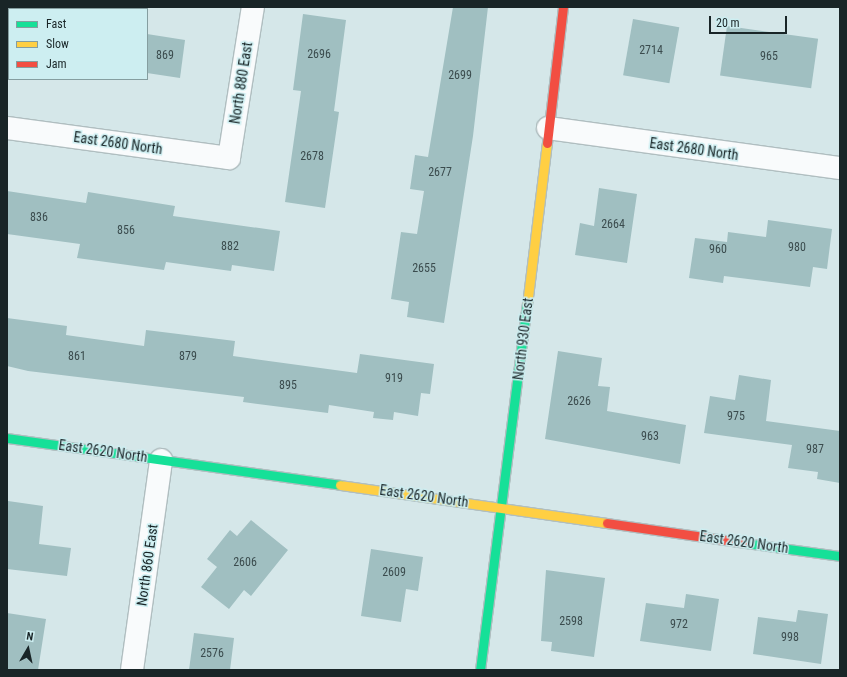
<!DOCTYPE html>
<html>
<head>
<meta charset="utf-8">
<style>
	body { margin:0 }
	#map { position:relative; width:847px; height:677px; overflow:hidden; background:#d5e7e9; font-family:"Roboto Condensed",sans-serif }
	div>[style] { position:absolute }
	.building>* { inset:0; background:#a0bfc1; transform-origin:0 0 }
	.roads { filter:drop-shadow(1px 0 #b0bec0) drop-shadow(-1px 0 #b0bec0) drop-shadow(0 1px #b0bec0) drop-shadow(0 -1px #b0bec0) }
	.street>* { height:22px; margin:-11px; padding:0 11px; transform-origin:11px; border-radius:11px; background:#f9fbfc }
	.fast>* { height:9px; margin:-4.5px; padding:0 4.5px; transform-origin:4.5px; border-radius:4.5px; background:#16e098 }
	.slow>* { height:9px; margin:-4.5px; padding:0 4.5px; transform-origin:4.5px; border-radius:4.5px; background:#ffcf43 }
	.jam>* { height:9px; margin:-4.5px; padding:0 4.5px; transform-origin:4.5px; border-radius:4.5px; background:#f24e42 }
	span { translate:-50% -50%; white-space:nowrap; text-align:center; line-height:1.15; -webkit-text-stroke:3px #cdeef1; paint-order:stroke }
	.number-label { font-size:12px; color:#3b4c4e }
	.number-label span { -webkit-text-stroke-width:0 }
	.street-label { font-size:14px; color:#192527 }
	.frame { position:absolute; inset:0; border:8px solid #192527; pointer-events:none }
	.legend { position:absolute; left:8px; top:8px; width:140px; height:72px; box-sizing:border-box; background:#cdeef1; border:1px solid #859ea0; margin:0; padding:5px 7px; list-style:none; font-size:12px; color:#192527 }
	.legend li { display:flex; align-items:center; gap:8px; height:20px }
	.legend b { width:20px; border:1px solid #859ea0 }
	.north { position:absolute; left:8px; top:629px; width:40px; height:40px; -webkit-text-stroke:3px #cdeef1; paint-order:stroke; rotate:9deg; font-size:11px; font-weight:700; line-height:16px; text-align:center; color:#192527 }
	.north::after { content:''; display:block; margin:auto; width:14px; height:18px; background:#192527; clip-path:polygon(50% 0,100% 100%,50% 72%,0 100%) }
	.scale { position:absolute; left:709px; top:16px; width:78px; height:18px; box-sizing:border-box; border:2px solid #192527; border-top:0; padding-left:5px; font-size:12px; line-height:14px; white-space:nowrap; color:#192527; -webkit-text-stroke:3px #cdeef1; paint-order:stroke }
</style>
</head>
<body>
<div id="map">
	<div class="building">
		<div style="clip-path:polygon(453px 7px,488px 7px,473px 136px,444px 323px,407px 317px,409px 302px,391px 299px,401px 232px,417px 234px,424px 191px,410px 189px,415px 155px,428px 157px)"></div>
		<div style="clip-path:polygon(303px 14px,346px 20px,334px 111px,339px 112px,325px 208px,285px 202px,301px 91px,293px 90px)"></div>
		<div style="left:633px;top:19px;width:47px;height:57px;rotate:10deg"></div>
		<div style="left:727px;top:26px;width:92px;height:50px;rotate:8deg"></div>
		<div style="clip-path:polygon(147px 34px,185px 40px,180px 78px,147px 73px)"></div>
		<div style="clip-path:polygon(599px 188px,637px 194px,627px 263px,575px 255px,580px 223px,594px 226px)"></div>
		<div style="clip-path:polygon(7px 191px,86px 203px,88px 192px,175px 206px,173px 216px,280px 231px,274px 271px,232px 265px,231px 271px,166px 262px,164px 270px,77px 258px,80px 244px,7px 234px)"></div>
		<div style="clip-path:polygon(768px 220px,832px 229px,827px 269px,813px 267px,810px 287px,724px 276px,723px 283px,689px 278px,695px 238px,727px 242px,728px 232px,766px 237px)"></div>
		<div style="clip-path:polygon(7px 318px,67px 326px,66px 335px,144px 346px,146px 330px,235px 341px,233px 356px,357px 373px,360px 354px,434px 364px,430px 394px,421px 393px,418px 416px,394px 412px,393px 420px,373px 418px,374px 412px,329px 405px,328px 413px,243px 402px,244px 397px,28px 371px,7px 366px)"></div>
		<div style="clip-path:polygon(558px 351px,602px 358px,598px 386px,610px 387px,607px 411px,686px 425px,680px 464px,545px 439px)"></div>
		<div style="clip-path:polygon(739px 375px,771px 380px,766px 421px,840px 431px,840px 483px,817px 479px,818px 472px,788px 468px,792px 445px,704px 433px,710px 396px,735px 400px)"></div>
		<div style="clip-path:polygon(8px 501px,43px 506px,39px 544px,71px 548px,67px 576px,7px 569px)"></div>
		<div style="clip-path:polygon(251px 520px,288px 550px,251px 596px,244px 590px,229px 609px,201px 587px,217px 567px,207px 559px,230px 530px,237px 536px)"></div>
		<div style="clip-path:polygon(371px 549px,423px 557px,418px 591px,406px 589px,401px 622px,361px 616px)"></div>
		<div style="clip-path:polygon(546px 570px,605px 578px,594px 657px,551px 651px,552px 642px,541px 641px)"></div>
		<div style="clip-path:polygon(686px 594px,719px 599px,711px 651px,640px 641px,646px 603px,684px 608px)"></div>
		<div style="clip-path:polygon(798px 610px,828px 614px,821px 664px,753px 654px,758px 617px,796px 622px)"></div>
		<div style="clip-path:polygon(7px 613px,46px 619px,38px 670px,7px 670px)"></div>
		<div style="clip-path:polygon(194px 633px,234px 638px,230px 670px,189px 670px)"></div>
	</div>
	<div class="roads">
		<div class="street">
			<div style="left:7px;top:128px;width:224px;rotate:7.7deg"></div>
			<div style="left:229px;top:158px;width:153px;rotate:-81deg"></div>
			<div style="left:548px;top:128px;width:295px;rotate:7.8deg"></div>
			<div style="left:132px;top:670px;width:212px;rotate:-82.1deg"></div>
		</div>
		<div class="fast">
			<div style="left:7px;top:438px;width:336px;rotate:8deg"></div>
			<div style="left:745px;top:543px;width:96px;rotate:7.8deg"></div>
			<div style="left:480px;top:670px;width:368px;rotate:-82.7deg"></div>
		</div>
		<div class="slow">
			<div style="left:527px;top:305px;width:163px;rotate:-83deg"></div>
			<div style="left:340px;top:485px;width:270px;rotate:8.1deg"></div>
		</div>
		<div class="jam">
			<div style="left:547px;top:143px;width:137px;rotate:-83.3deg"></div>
			<div style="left:607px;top:523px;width:139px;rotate:8.2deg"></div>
		</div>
	</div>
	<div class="number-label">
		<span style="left:651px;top:51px">2714</span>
		<span style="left:319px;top:55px">2696</span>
		<span style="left:165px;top:56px">869</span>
		<span style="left:769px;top:57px">965</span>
		<span style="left:460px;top:76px">2699</span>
		<span style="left:312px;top:157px">2678</span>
		<span style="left:440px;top:173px">2677</span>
		<span style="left:39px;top:218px">836</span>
		<span style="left:613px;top:225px">2664</span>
		<span style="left:126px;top:231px">856</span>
		<span style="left:230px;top:247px">882</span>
		<span style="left:797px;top:248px">980</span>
		<span style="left:718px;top:250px">960</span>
		<span style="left:424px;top:269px">2655</span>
		<span style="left:77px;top:357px">861</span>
		<span style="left:188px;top:357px">879</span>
		<span style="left:394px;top:379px">919</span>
		<span style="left:288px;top:386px">895</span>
		<span style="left:579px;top:402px">2626</span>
		<span style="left:736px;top:417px">975</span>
		<span style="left:650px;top:437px">963</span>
		<span style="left:815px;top:450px">987</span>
		<span style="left:245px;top:563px">2606</span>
		<span style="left:394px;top:573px">2609</span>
		<span style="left:571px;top:622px">2598</span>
		<span style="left:679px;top:625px">972</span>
		<span style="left:790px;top:638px">998</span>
		<span style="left:212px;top:654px">2576</span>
	</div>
	<div class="street-label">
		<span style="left:241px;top:83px;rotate:-81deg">North 880 East</span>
		<span style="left:118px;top:143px;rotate:8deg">East 2680 North</span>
		<span style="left:694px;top:149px;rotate:8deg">East 2680 North</span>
		<span style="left:523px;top:339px;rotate:-83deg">North 930 East</span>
		<span style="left:103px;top:451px;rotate:8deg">East 2620 North</span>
		<span style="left:424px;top:496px;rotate:8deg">East 2620 North</span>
		<span style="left:744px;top:542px;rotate:8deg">East 2620 North</span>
		<span style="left:147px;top:565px;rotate:-82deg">North 860 East</span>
	</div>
	<div class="frame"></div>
	<ul class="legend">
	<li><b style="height:5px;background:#16e098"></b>Fast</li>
	<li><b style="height:5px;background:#ffcf43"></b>Slow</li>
	<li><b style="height:5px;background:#f24e42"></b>Jam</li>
	</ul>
	<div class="north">N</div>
	<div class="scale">20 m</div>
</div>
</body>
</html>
